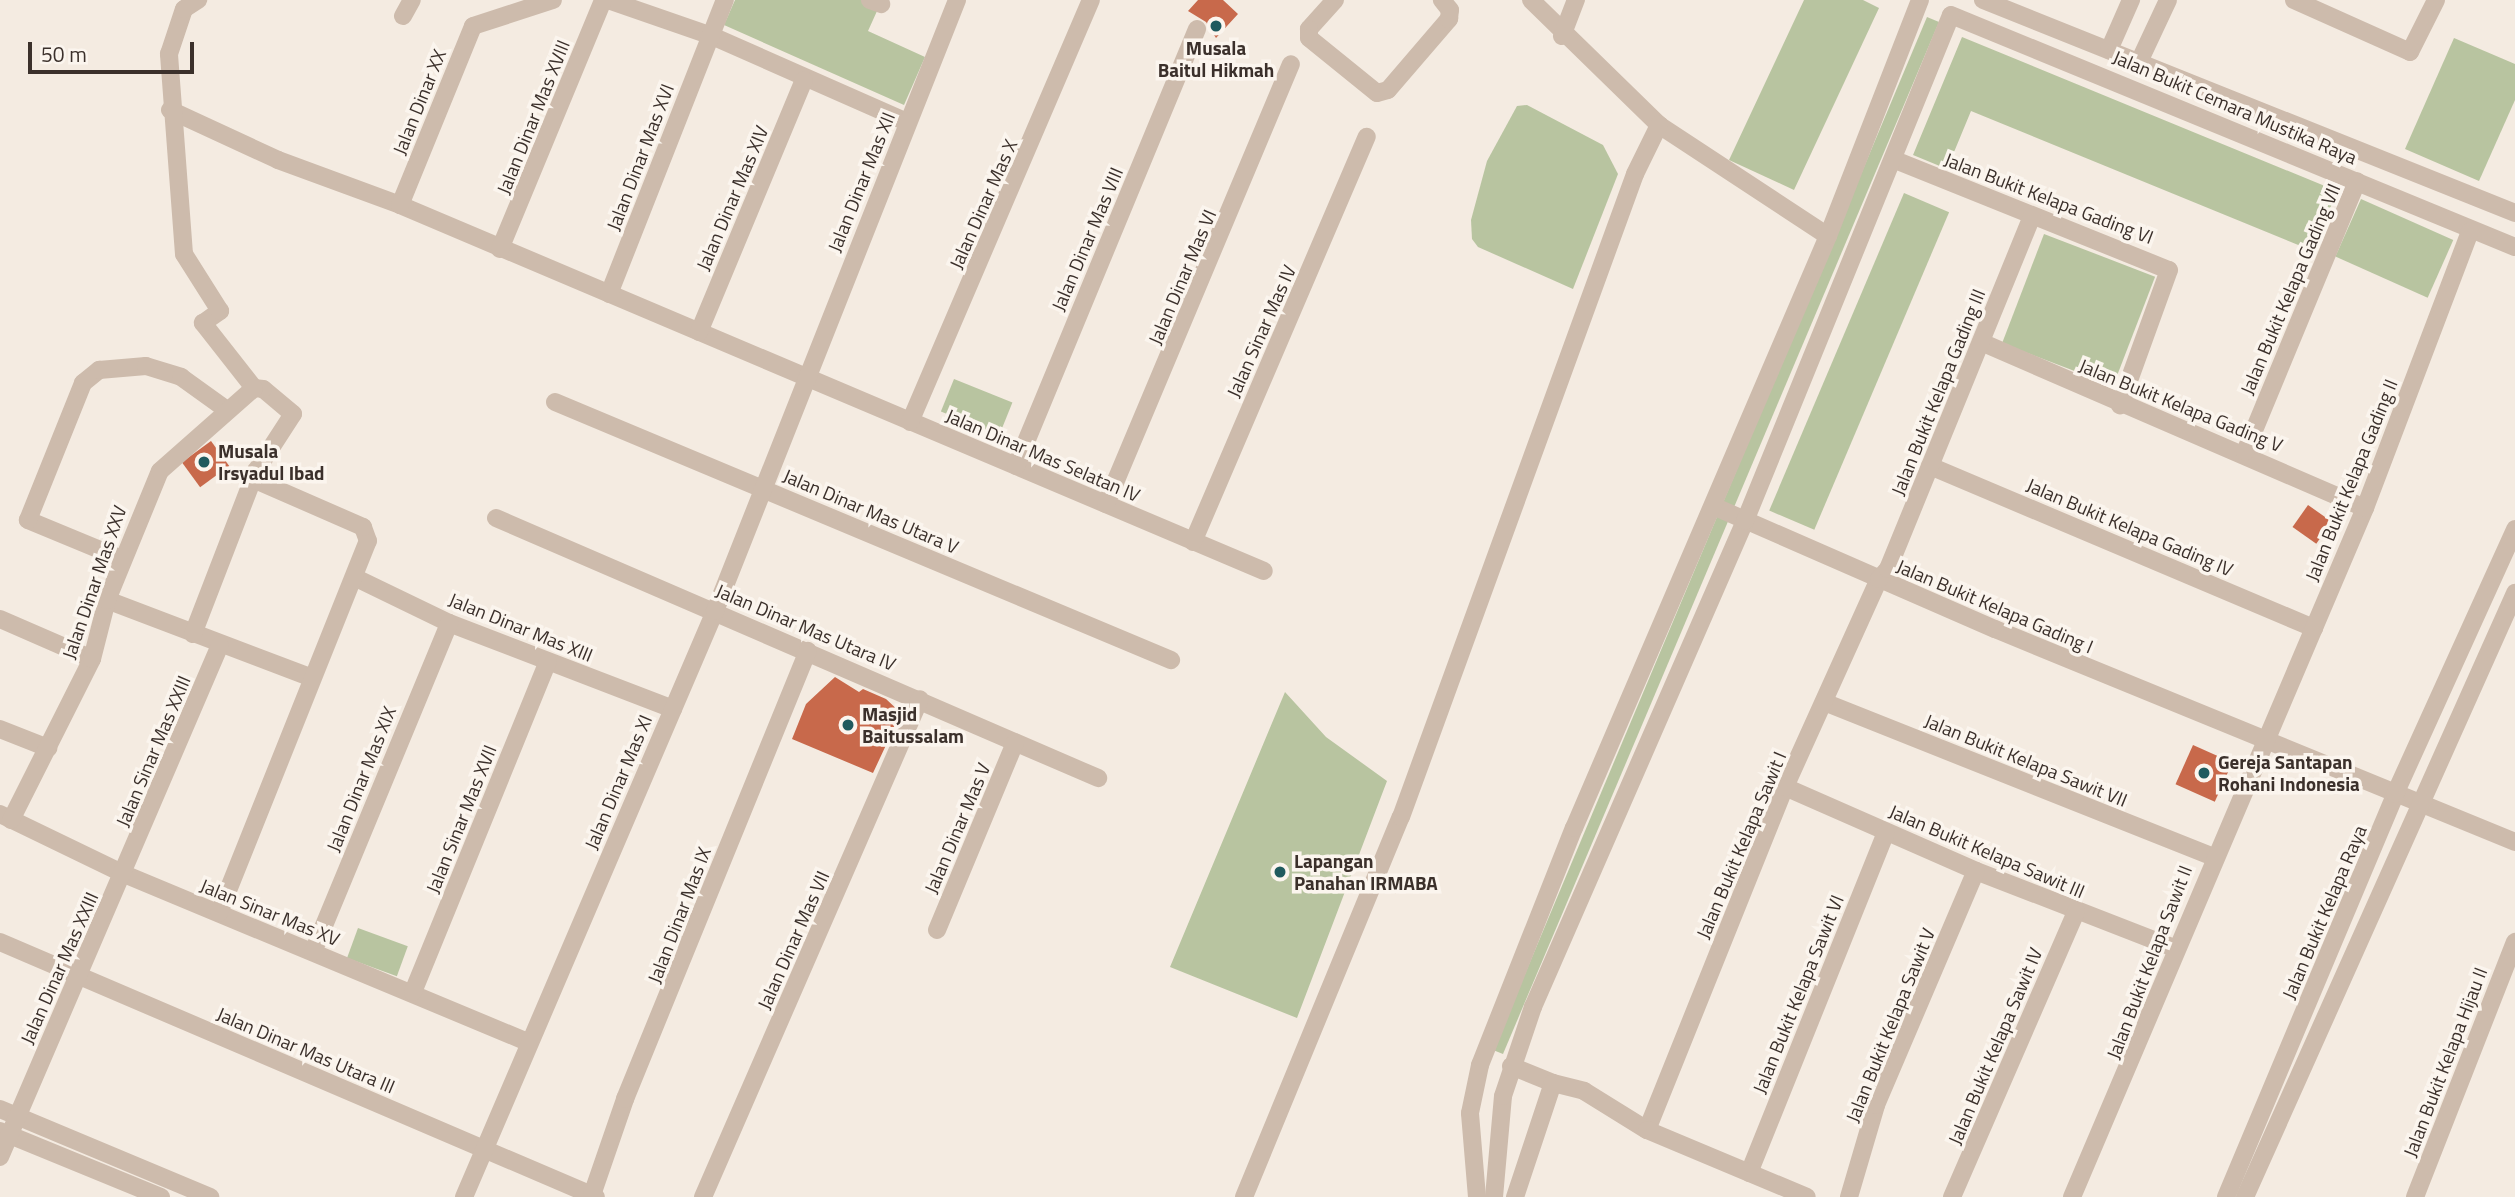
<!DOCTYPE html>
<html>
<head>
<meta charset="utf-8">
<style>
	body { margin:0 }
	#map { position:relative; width:2515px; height:1197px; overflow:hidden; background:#f4ebe1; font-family:"Titillium Web",sans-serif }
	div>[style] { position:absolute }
	.green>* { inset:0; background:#b8c4a0; transform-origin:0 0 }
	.building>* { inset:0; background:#c8694b; transform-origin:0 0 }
	.street>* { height:18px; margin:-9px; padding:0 9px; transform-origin:9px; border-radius:9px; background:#cdbbac }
	.dots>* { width:19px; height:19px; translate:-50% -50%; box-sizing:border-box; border:4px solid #fbf5ee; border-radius:50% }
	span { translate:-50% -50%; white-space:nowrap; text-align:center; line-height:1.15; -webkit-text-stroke:7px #fbf5ee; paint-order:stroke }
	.poi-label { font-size:19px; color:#3b302b; font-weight:700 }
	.left { translate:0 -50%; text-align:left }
	.street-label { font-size:19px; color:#3b302b }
	.scale { position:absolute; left:28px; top:42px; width:166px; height:32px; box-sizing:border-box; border:4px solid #3b302b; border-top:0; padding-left:9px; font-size:21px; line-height:24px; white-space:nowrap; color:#3b302b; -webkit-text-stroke:5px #fbf5ee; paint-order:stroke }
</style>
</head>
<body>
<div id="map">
	<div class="green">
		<div style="clip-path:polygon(735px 0,882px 0,868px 31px,925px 57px,904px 105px,724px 25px)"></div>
		<div style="clip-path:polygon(1804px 0,1863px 0,1879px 8px,1794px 190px,1729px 160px)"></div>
		<div style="clip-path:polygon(1927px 17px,1939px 22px,1503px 1054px,1493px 1050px)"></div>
		<div style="clip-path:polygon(1962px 37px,2337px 191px,2313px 251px,1971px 111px,1947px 169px,1913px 155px)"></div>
		<div style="clip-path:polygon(2454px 38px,2515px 64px,2515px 100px,2479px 181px,2405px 149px)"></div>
		<div style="clip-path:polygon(1527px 105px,1603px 145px,1618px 174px,1573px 289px,1478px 247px,1472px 239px,1471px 220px,1487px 161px,1517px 106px)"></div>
		<div style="left:1904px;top:193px;width:49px;height:345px;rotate:23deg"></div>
		<div style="left:2361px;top:199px;width:101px;height:63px;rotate:24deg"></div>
		<div style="left:2044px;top:234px;width:119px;height:117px;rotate:21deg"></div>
		<div style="left:954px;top:379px;width:63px;height:35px;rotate:22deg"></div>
		<div style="clip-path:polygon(1285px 692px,1326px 737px,1387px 781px,1297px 1018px,1170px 967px)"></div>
		<div style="left:358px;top:928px;width:53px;height:32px;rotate:20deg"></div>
	</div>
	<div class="building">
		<div style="clip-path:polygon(1198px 0,1223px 0,1238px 14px,1216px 38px,1206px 22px,1188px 11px)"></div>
		<div style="left:211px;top:441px;width:31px;height:36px;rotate:54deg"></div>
		<div style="left:2308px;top:505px;width:29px;height:27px;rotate:35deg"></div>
		<div style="clip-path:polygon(835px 677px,859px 692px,863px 689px,886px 699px,901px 713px,873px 773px,792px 739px,806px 704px)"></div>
		<div style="left:2193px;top:745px;width:43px;height:43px;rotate:24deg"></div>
	</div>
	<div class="street">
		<div style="left:608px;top:0;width:110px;rotate:19.1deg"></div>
		<div style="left:712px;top:36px;width:213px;rotate:23.8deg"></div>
		<div style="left:870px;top:0;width:12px;rotate:20deg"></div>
		<div style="left:1335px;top:0;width:39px;rotate:132deg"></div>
		<div style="left:1309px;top:29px;width:9px;rotate:90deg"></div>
		<div style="left:1309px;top:38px;width:87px;rotate:39deg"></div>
		<div style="left:1377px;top:93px;width:11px;rotate:-15deg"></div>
		<div style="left:1388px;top:90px;width:94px;rotate:-49.3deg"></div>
		<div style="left:1449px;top:19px;width:9px;rotate:-84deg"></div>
		<div style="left:1450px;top:10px;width:13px;rotate:-129deg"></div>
		<div style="left:1531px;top:0;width:179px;rotate:44.3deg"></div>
		<div style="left:1659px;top:125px;width:202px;rotate:33.3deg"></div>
		<div style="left:1983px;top:0;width:573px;rotate:21.82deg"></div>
		<div style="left:2294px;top:0;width:127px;rotate:24.1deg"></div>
		<div style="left:2410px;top:52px;width:58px;rotate:-63.4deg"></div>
		<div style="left:1951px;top:15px;width:610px;rotate:22.36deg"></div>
		<div style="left:403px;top:16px;width:18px;rotate:-61deg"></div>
		<div style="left:1562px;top:36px;width:39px;rotate:-69deg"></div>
		<div style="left:2109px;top:50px;width:55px;rotate:-66.3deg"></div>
		<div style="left:2139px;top:62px;width:68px;rotate:-64.9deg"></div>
		<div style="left:170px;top:110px;width:119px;rotate:24.8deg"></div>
		<div style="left:278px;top:160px;width:130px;rotate:20.2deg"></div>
		<div style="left:400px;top:205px;width:938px;rotate:22.96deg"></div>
		<div style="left:1895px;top:160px;width:295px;rotate:21.9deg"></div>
		<div style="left:2169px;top:270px;width:144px;rotate:109.9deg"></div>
		<div style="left:400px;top:205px;width:193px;rotate:-67.8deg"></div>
		<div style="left:473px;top:26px;width:84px;rotate:-18deg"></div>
		<div style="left:500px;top:249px;width:269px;rotate:-67.5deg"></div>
		<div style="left:609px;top:294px;width:316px;rotate:-68.5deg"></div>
		<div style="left:699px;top:332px;width:273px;rotate:-67.4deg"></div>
		<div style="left:1981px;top:342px;width:418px;rotate:23.4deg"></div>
		<div style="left:555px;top:402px;width:668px;rotate:22.73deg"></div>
		<div style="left:910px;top:422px;width:459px;rotate:-66.8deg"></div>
		<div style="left:2245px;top:452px;width:293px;rotate:-67.5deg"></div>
		<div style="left:1016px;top:466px;width:473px;rotate:-67.5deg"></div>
		<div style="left:1930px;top:466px;width:417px;rotate:22.9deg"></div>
		<div style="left:1106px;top:504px;width:477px;rotate:-67.2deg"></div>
		<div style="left:1713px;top:506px;width:308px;rotate:23.6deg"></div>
		<div style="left:1995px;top:629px;width:562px;rotate:22.27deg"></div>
		<div style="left:496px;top:518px;width:656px;rotate:23.36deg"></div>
		<div style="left:1193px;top:542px;width:441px;rotate:-66.8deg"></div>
		<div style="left:122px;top:559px;width:102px;rotate:-157.5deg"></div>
		<div style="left:28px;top:520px;width:148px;rotate:-68.1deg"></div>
		<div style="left:83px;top:383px;width:21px;rotate:-39deg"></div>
		<div style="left:99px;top:370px;width:47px;rotate:-4.9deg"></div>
		<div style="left:146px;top:366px;width:37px;rotate:17deg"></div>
		<div style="left:181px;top:377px;width:57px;rotate:35.7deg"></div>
		<div style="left:356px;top:578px;width:103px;rotate:25.8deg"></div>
		<div style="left:449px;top:623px;width:240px;rotate:21deg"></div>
		<div style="left:107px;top:600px;width:219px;rotate:20.8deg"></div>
		<div style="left:0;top:619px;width:100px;rotate:23.5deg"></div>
		<div style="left:193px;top:634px;width:175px;rotate:-68.9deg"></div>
		<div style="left:256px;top:471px;width:68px;rotate:-57deg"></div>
		<div style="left:293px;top:414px;width:39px;rotate:-140deg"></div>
		<div style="left:263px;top:389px;width:9px;rotate:-174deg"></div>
		<div style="left:254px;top:388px;width:83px;rotate:-128.1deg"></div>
		<div style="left:203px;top:323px;width:21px;rotate:-35deg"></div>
		<div style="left:220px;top:311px;width:67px;rotate:-122.3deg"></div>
		<div style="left:184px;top:254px;width:201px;rotate:-94.3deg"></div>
		<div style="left:169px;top:54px;width:47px;rotate:-71.6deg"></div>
		<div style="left:184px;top:9px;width:17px;rotate:-33deg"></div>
		<div style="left:1824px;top:702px;width:419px;rotate:21.7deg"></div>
		<div style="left:0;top:729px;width:52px;rotate:21.6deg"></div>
		<div style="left:1785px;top:787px;width:209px;rotate:23.7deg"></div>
		<div style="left:1976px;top:871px;width:213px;rotate:21.2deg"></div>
		<div style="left:0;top:814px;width:138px;rotate:25.8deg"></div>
		<div style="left:124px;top:874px;width:438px;rotate:22.6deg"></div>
		<div style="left:11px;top:820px;width:180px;rotate:-63.3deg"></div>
		<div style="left:92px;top:659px;width:61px;rotate:-75.7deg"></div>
		<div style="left:107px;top:600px;width:139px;rotate:-67.7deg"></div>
		<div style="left:160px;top:471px;width:125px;rotate:-41.4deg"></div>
		<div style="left:219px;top:913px;width:401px;rotate:-68.2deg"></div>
		<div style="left:368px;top:541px;width:15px;rotate:-110deg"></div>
		<div style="left:363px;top:527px;width:120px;rotate:-156.4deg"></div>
		<div style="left:937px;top:930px;width:203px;rotate:-67.4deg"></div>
		<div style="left:0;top:942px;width:648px;rotate:23.16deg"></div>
		<div style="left:313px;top:952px;width:356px;rotate:-67.5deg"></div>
		<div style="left:413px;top:992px;width:357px;rotate:-67.8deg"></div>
		<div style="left:1511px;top:1066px;width:45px;rotate:22deg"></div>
		<div style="left:0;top:1109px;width:228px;rotate:22.7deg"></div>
		<div style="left:1647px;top:1130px;width:370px;rotate:-68.1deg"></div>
		<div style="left:1785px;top:787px;width:228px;rotate:-65.7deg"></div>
		<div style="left:1879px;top:579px;width:13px;rotate:-48deg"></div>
		<div style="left:1888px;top:569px;width:380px;rotate:-67.8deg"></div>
		<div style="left:0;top:1131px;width:174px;rotate:22.3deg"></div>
		<div style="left:0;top:1157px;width:557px;rotate:-66.75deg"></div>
		<div style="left:1749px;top:1173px;width:367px;rotate:-68.1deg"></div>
		<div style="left:592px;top:1195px;width:102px;rotate:-71deg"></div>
		<div style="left:625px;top:1099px;width:484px;rotate:-67.8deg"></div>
		<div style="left:464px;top:1197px;width:637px;rotate:-66.81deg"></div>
		<div style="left:715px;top:611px;width:657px;rotate:-68.39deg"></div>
		<div style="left:703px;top:1197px;width:543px;rotate:-66.46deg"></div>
		<div style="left:1244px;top:1197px;width:411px;rotate:-67.6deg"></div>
		<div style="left:1401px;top:817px;width:684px;rotate:-70deg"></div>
		<div style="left:1635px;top:174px;width:55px;rotate:-63.9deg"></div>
		<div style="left:1477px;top:1197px;width:84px;rotate:-94.8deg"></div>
		<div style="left:1470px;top:1113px;width:49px;rotate:-78.2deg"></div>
		<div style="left:1480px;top:1065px;width:255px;rotate:-68.4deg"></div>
		<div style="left:1574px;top:828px;width:644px;rotate:-66.78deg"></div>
		<div style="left:1828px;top:236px;width:253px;rotate:-68.7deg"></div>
		<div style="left:1494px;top:1197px;width:101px;rotate:-84.9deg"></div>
		<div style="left:1503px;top:1096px;width:94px;rotate:-71.4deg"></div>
		<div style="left:1533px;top:1007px;width:530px;rotate:-66.43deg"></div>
		<div style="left:1745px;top:521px;width:546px;rotate:-67.85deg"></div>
		<div style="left:1515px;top:1197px;width:120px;rotate:-71.6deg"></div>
		<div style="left:1553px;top:1083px;width:32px;rotate:14deg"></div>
		<div style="left:1584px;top:1091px;width:74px;rotate:31.8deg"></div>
		<div style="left:1647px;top:1130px;width:173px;rotate:22.7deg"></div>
		<div style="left:1849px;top:1197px;width:96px;rotate:-73.6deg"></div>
		<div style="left:1876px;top:1105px;width:254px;rotate:-66.9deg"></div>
		<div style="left:1952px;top:1197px;width:311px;rotate:-66.5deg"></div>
		<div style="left:2072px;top:1197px;width:749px;rotate:-66.96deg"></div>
		<div style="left:2365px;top:508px;width:296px;rotate:-69.2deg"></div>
		<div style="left:2226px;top:1197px;width:437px;rotate:-67.2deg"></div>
		<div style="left:2395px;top:794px;width:291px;rotate:-65.6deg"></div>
		<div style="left:2245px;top:1197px;width:662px;rotate:-65.91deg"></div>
		<div style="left:2415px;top:1197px;width:274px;rotate:-68.6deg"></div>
	</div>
	<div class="dots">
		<div style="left:1216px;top:26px;background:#1f5a5e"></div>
		<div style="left:204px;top:462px;background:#1f5a5e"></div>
		<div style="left:848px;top:725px;background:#1f5a5e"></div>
		<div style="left:2204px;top:773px;background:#1f5a5e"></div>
		<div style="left:1280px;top:872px;background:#1f5a5e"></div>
	</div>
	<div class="poi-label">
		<span style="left:1216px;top:59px">Musala<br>Baitul Hikmah</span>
		<span class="left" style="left:218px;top:462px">Musala<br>Irsyadul Ibad</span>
		<span class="left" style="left:862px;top:725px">Masjid<br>Baitussalam</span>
		<span class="left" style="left:2218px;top:773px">Gereja Santapan<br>Rohani Indonesia</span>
		<span class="left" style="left:1294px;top:872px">Lapangan<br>Panahan IRMABA</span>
	</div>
	<div class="street-label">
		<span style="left:419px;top:102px;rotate:-68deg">Jalan Dinar XX</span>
		<span style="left:2235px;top:107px;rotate:23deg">Jalan Bukit Cemara Mustika Raya</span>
		<span style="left:533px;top:117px;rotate:-68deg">Jalan Dinar Mas XVIII</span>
		<span style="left:640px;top:157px;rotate:-69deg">Jalan Dinar Mas XVI</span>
		<span style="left:861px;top:182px;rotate:-68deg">Jalan Dinar Mas XII</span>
		<span style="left:732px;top:198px;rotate:-67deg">Jalan Dinar Mas XIV</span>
		<span style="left:2049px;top:198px;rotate:21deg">Jalan Bukit Kelapa Gading VI</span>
		<span style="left:983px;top:204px;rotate:-66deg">Jalan Dinar Mas X</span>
		<span style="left:1087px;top:239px;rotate:-67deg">Jalan Dinar Mas VIII</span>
		<span style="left:1182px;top:277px;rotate:-67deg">Jalan Dinar Mas VI</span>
		<span style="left:2290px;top:289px;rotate:-67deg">Jalan Bukit Kelapa Gading VII</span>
		<span style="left:1261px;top:331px;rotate:-66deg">Jalan Sinar Mas IV</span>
		<span style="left:1938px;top:392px;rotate:-68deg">Jalan Bukit Kelapa Gading III</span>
		<span style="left:2181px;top:405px;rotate:22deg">Jalan Bukit Kelapa Gading V</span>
		<span style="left:1043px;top:455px;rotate:23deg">Jalan Dinar Mas Selatan IV</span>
		<span style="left:2351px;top:480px;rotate:-68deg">Jalan Bukit Kelapa Gading II</span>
		<span style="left:871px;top:511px;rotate:23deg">Jalan Dinar Mas Utara V</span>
		<span style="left:2130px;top:527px;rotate:23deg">Jalan Bukit Kelapa Gading IV</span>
		<span style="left:94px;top:582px;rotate:-71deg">Jalan Dinar Mas XXV</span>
		<span style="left:1995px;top:606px;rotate:23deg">Jalan Bukit Kelapa Gading I</span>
		<span style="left:521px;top:627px;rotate:22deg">Jalan Dinar Mas XIII</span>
		<span style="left:806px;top:627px;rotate:23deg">Jalan Dinar Mas Utara IV</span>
		<span style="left:153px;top:751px;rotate:-67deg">Jalan Sinar Mas XXIII</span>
		<span style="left:2026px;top:760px;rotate:22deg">Jalan Bukit Kelapa Sawit VII</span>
		<span style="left:361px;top:779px;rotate:-68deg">Jalan Dinar Mas XIX</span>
		<span style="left:618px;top:782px;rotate:-67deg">Jalan Dinar Mas XI</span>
		<span style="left:461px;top:819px;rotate:-68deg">Jalan Sinar Mas XVII</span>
		<span style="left:957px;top:828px;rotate:-67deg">Jalan Dinar Mas V</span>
		<span style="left:1741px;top:845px;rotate:-67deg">Jalan Bukit Kelapa Sawit I</span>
		<span style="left:1987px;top:851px;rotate:23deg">Jalan Bukit Kelapa Sawit III</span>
		<span style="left:270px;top:912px;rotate:22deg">Jalan Sinar Mas XV</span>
		<span style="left:2324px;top:912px;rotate:-67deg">Jalan Bukit Kelapa Raya</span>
		<span style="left:679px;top:915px;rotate:-69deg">Jalan Dinar Mas IX</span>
		<span style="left:793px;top:940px;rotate:-66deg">Jalan Dinar Mas VII</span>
		<span style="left:2149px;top:962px;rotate:-69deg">Jalan Bukit Kelapa Sawit II</span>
		<span style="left:59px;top:968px;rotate:-66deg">Jalan Dinar Mas XXIII</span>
		<span style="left:1798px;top:994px;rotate:-68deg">Jalan Bukit Kelapa Sawit VI</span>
		<span style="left:1890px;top:1025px;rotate:-68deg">Jalan Bukit Kelapa Sawit V</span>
		<span style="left:1995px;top:1046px;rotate:-67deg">Jalan Bukit Kelapa Sawit IV</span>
		<span style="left:306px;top:1050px;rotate:23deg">Jalan Dinar Mas Utara III</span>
		<span style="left:2445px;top:1062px;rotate:-69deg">Jalan Bukit Kelapa Hijau II</span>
	</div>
	<div class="scale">50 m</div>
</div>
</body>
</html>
